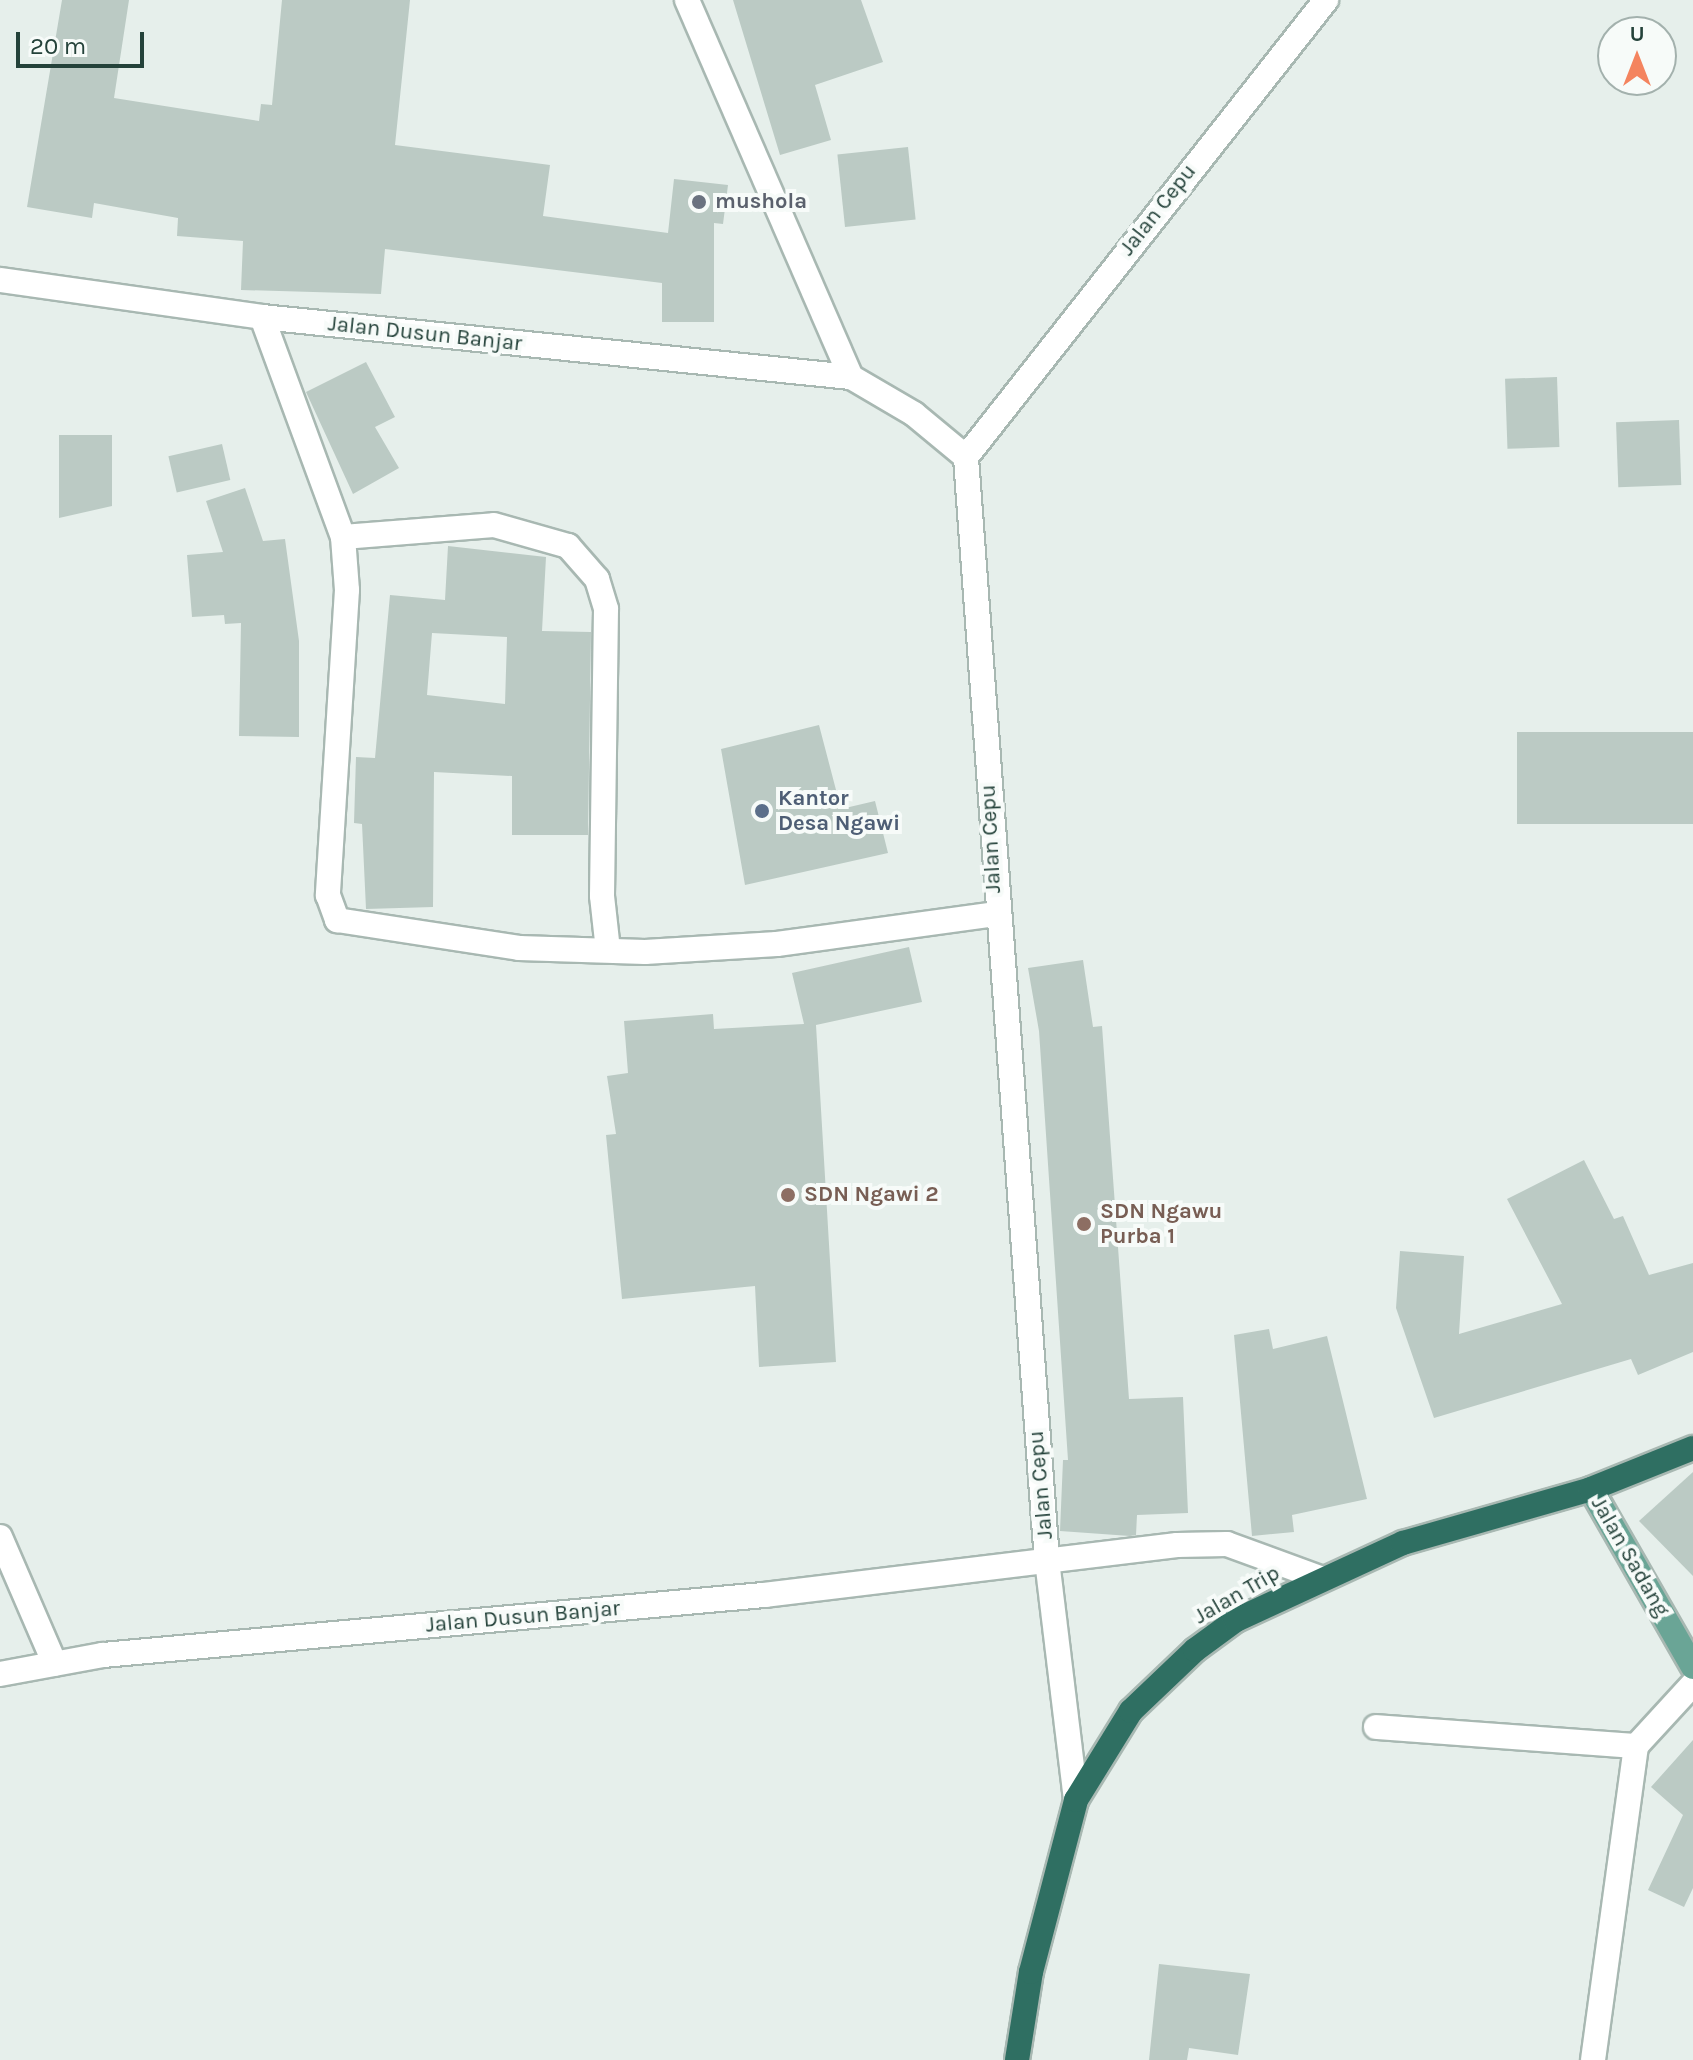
<!DOCTYPE html>
<html>
<head>
<meta charset="utf-8">
<style>
	body { margin:0 }
	#map { position:relative; width:1693px; height:2060px; overflow:hidden; background:#e6efeb; font-family:Karla,sans-serif }
	div>[style] { position:absolute }
	.building>* { inset:0; background:#bbcac4; transform-origin:0 0 }
	.roads { filter:drop-shadow(2px 0 #a8b8b2) drop-shadow(-2px 0 #a8b8b2) drop-shadow(0 2px #a8b8b2) drop-shadow(0 -2px #a8b8b2) }
	.minor>* { height:24px; margin:-12px; padding:0 12px; transform-origin:12px; border-radius:12px; background:#fff }
	.major>* { height:24px; margin:-12px; padding:0 12px; transform-origin:12px; border-radius:12px; background:#6aa596 }
	.highway>* { height:24px; margin:-12px; padding:0 12px; transform-origin:12px; border-radius:12px; background:#2f6f62 }
	.dots>* { width:22px; height:22px; translate:-50% -50%; box-sizing:border-box; border:4px solid #f7fbf9; border-radius:50% }
	span { translate:-50% -50%; white-space:nowrap; text-align:center; line-height:1.15; -webkit-text-stroke:8px #f7fbf9; paint-order:stroke }
	.worship-label { font-size:22px; color:#5b616d; font-weight:700 }
	.left { translate:0 -50%; text-align:left }
	.street-label { font-size:22px; color:#24423a }
	.service-label { font-size:22px; color:#4e5e75; font-weight:700 }
	.education-label { font-size:22px; color:#785e54; font-weight:700 }
	.north { position:absolute; left:1597px; top:16px; width:80px; height:80px; box-sizing:border-box; background:#f7fbf9; border:2px solid #a3b1ad; border-radius:50%; rotate:0deg; font-size:22px; font-weight:700; line-height:32px; text-align:center; color:#24423a }
	.north::after { content:''; display:block; margin:auto; width:28px; height:36px; background:#f4845f; clip-path:polygon(50% 0,100% 100%,50% 72%,0 100%) }
	.scale { position:absolute; left:16px; top:32px; width:128px; height:36px; box-sizing:border-box; border:4px solid #24423a; border-top:0; padding-left:10px; font-size:24px; line-height:28px; white-space:nowrap; color:#24423a; -webkit-text-stroke:6px #f7fbf9; paint-order:stroke }
</style>
</head>
<body>
<div id="map">
	<div class="building">
		<div style="clip-path:polygon(62px 0,129px 0,114px 98px,259px 121px,261px 104px,272px 105px,282px 0,410px 0,395px 145px,550px 165px,543px 216px,668px 233px,674px 179px,728px 185px,723px 224px,714px 223px,714px 322px,662px 322px,662px 283px,385px 249px,381px 294px,241px 290px,243px 241px,177px 236px,178px 218px,94px 203px,92px 218px,27px 207px)"></div>
		<div style="clip-path:polygon(733px 0,861px 0,883px 62px,815px 85px,831px 140px,780px 155px)"></div>
		<div style="left:908px;top:147px;width:73px;height:71px;rotate:84deg"></div>
		<div style="clip-path:polygon(366px 362px,395px 417px,375px 427px,399px 468px,353px 494px,306px 392px)"></div>
		<div style="left:1557px;top:377px;width:70px;height:52px;rotate:88deg"></div>
		<div style="left:1679px;top:420px;width:65px;height:63px;rotate:88deg"></div>
		<div style="clip-path:polygon(59px 435px,112px 435px,112px 506px,59px 518px)"></div>
		<div style="left:222px;top:444px;width:37px;height:55px;rotate:77deg"></div>
		<div style="clip-path:polygon(245px 488px,263px 541px,285px 539px,299px 641px,299px 737px,239px 736px,241px 623px,225px 624px,224px 615px,192px 617px,187px 555px,223px 552px,206px 501px)"></div>
		<div style="clip-path:polygon(evenodd,448px 546px,546px 557px,542px 631px,591px 632px,588px 835px,512px 835px,512px 776px,434px 772px,433px 907px,366px 909px,362px 824px,354px 823px,356px 757px,375px 758px,390px 595px,445px 600px,448px 546px,432px 633px,507px 637px,505px 704px,427px 695px,432px 633px)"></div>
		<div style="clip-path:polygon(819px 725px,841px 809px,875px 801px,888px 853px,745px 885px,721px 749px)"></div>
		<div style="left:1693px;top:732px;width:92px;height:176px;rotate:90deg"></div>
		<div style="clip-path:polygon(909px 947px,922px 1002px,816px 1025px,836px 1362px,759px 1367px,755px 1286px,622px 1299px,606px 1135px,616px 1134px,607px 1076px,628px 1073px,624px 1021px,713px 1014px,714px 1029px,804px 1024px,792px 973px)"></div>
		<div style="clip-path:polygon(1083px 960px,1093px 1027px,1102px 1026px,1129px 1399px,1183px 1397px,1188px 1513px,1137px 1515px,1136px 1535px,1130px 1536px,1060px 1531px,1063px 1460px,1068px 1460px,1039px 1031px,1028px 968px)"></div>
		<div style="clip-path:polygon(1584px 1160px,1614px 1219px,1623px 1216px,1649px 1275px,1693px 1263px,1693px 1352px,1638px 1375px,1631px 1359px,1434px 1418px,1396px 1308px,1400px 1251px,1464px 1256px,1459px 1334px,1562px 1304px,1507px 1199px)"></div>
		<div style="clip-path:polygon(1269px 1329px,1273px 1349px,1327px 1336px,1367px 1499px,1292px 1515px,1294px 1532px,1252px 1536px,1234px 1335px)"></div>
		<div style="clip-path:polygon(1693px 1472px,1693px 1576px,1639px 1521px)"></div>
		<div style="clip-path:polygon(1693px 1740px,1693px 1888px,1684px 1907px,1648px 1890px,1683px 1815px,1651px 1787px)"></div>
		<div style="clip-path:polygon(1159px 1964px,1250px 1974px,1238px 2055px,1189px 2048px,1187px 2060px,1149px 2060px)"></div>
	</div>
	<div class="roads">
		<div class="minor">
			<div style="left:687px;top:0;width:411px;rotate:66.5deg"></div>
			<div style="left:851px;top:377px;width:73px;rotate:30.4deg"></div>
			<div style="left:914px;top:414px;width:67px;rotate:39.6deg"></div>
			<div style="left:0;top:280px;width:265px;rotate:8deg"></div>
			<div style="left:262px;top:317px;width:592px;rotate:5.82deg"></div>
			<div style="left:262px;top:317px;width:234px;rotate:69.8deg"></div>
			<div style="left:343px;top:537px;width:53px;rotate:85.7deg"></div>
			<div style="left:347px;top:590px;width:306px;rotate:93.6deg"></div>
			<div style="left:328px;top:895px;width:27px;rotate:70deg"></div>
			<div style="left:337px;top:920px;width:184px;rotate:8.7deg"></div>
			<div style="left:519px;top:948px;width:126px;rotate:1.8deg"></div>
			<div style="left:645px;top:952px;width:132px;rotate:-3.5deg"></div>
			<div style="left:777px;top:944px;width:220px;rotate:-7.8deg"></div>
			<div style="left:343px;top:537px;width:151px;rotate:-4.5deg"></div>
			<div style="left:494px;top:525px;width:77px;rotate:15.8deg"></div>
			<div style="left:568px;top:546px;width:44px;rotate:48.7deg"></div>
			<div style="left:597px;top:579px;width:31px;rotate:73deg"></div>
			<div style="left:606px;top:609px;width:287px;rotate:90.8deg"></div>
			<div style="left:602px;top:896px;width:54px;rotate:83.7deg"></div>
			<div style="left:0;top:1537px;width:138px;rotate:66.6deg"></div>
			<div style="left:0;top:1674px;width:105px;rotate:-10.5deg"></div>
			<div style="left:103px;top:1655px;width:664px;rotate:-5.19deg"></div>
			<div style="left:764px;top:1595px;width:416px;rotate:-6.9deg"></div>
			<div style="left:1177px;top:1545px;width:50px;rotate:-1.1deg"></div>
			<div style="left:1227px;top:1544px;width:99px;rotate:20.1deg"></div>
			<div style="left:1376px;top:1727px;width:261px;rotate:4.2deg"></div>
			<div style="left:1076px;top:1800px;width:241px;rotate:-96.9deg"></div>
			<div style="left:1047px;top:1561px;width:1107px;rotate:-94.2deg"></div>
			<div style="left:966px;top:457px;width:582px;rotate:-51.77deg"></div>
			<div style="left:1593px;top:2060px;width:317px;rotate:-82.2deg"></div>
			<div style="left:1636px;top:1746px;width:84px;rotate:-47.4deg"></div>
		</div>
		<div class="major">
			<div style="left:1591px;top:1489px;width:205px;rotate:60.2deg"></div>
		</div>
		<div class="highway">
			<div style="left:1017px;top:2060px;width:89px;rotate:-81deg"></div>
			<div style="left:1031px;top:1972px;width:178px;rotate:-75.3deg"></div>
			<div style="left:1076px;top:1800px;width:105px;rotate:-58.3deg"></div>
			<div style="left:1131px;top:1711px;width:88px;rotate:-43.6deg"></div>
			<div style="left:1195px;top:1650px;width:51px;rotate:-36.2deg"></div>
			<div style="left:1236px;top:1620px;width:184px;rotate:-24.8deg"></div>
			<div style="left:1403px;top:1543px;width:196px;rotate:-16deg"></div>
			<div style="left:1591px;top:1489px;width:110px;rotate:-21.9deg"></div>
		</div>
	</div>
	<div class="dots">
		<div style="left:699px;top:202px;background:#6b7280"></div>
		<div style="left:762px;top:811px;background:#5c6f8a"></div>
		<div style="left:788px;top:1195px;background:#8d6e63"></div>
		<div style="left:1084px;top:1224px;background:#8d6e63"></div>
	</div>
	<div class="worship-label">
		<span class="left" style="left:715px;top:202px">mushola</span>
	</div>
	<div class="street-label">
		<span style="left:1158px;top:210px;rotate:-52deg">Jalan Cepu</span>
		<span style="left:425px;top:334px;rotate:6deg">Jalan Dusun Banjar</span>
		<span style="left:991px;top:839px;rotate:-93deg">Jalan Cepu</span>
		<span style="left:1041px;top:1485px;rotate:-95deg">Jalan Cepu</span>
		<span style="left:1630px;top:1557px;rotate:60deg">Jalan Sadang</span>
		<span style="left:1237px;top:1595px;rotate:-30deg">Jalan Trip</span>
		<span style="left:523px;top:1617px;rotate:-5deg">Jalan Dusun Banjar</span>
	</div>
	<div class="service-label">
		<span class="left" style="left:778px;top:811px">Kantor<br>Desa Ngawi</span>
	</div>
	<div class="education-label">
		<span class="left" style="left:804px;top:1195px">SDN Ngawi 2</span>
		<span class="left" style="left:1100px;top:1224px">SDN Ngawu<br>Purba 1</span>
	</div>
	<div class="north">U</div>
	<div class="scale">20 m</div>
</div>
</body>
</html>
